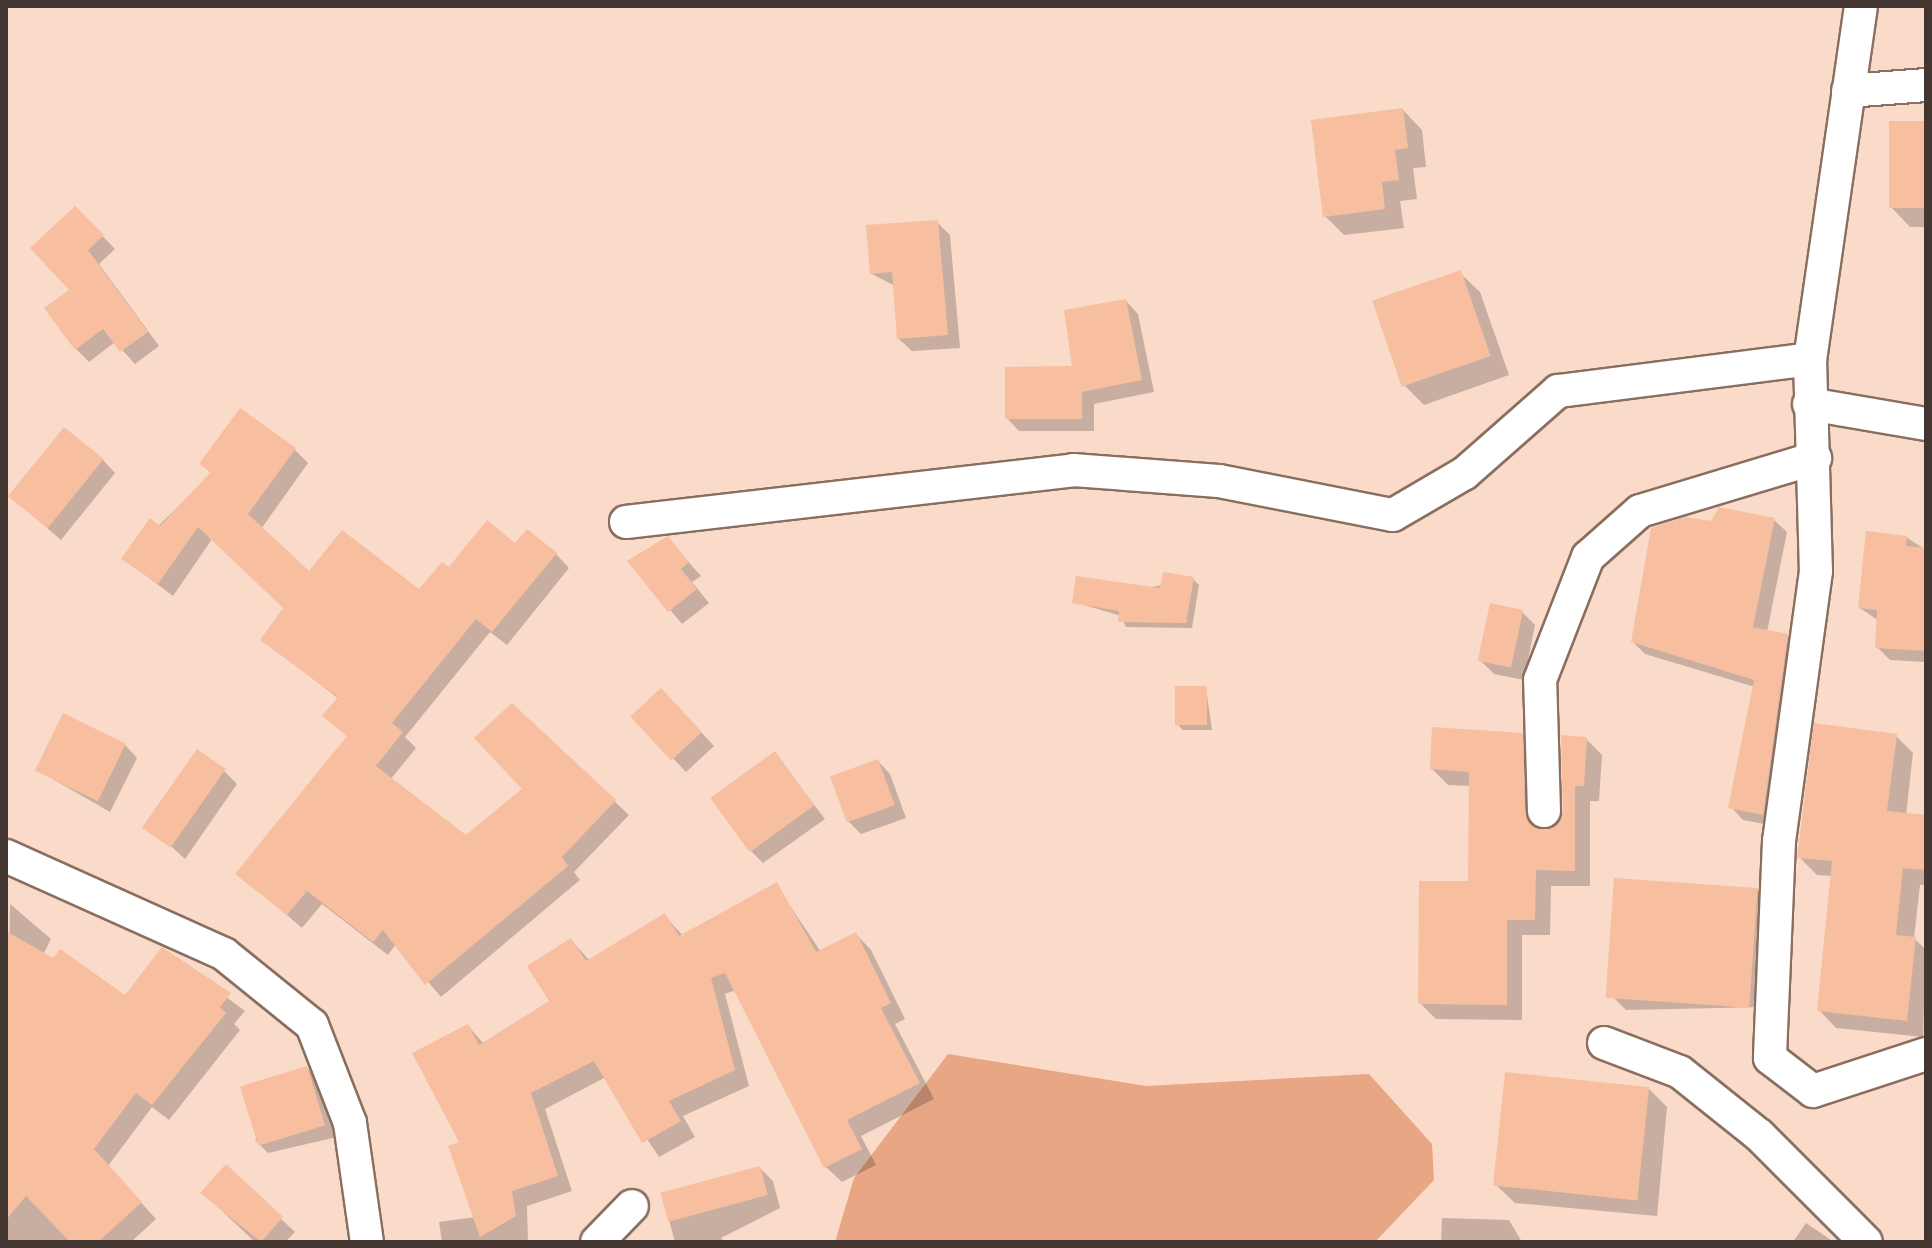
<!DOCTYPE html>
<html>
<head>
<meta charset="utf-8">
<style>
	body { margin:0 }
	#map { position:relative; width:1932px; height:1248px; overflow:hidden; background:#fadac9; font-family:"Golos Text",sans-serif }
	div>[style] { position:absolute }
	.green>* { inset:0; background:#e8a684 }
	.shadow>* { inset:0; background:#0003 }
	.building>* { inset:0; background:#f7bea0; transform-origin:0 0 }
	.roads { filter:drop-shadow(2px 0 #8a6e5f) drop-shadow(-2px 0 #8a6e5f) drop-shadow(0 2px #8a6e5f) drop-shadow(0 -2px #8a6e5f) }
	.minor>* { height:32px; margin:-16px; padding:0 16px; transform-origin:16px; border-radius:16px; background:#fff }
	span { translate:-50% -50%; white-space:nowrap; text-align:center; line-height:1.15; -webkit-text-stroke:6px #feeae0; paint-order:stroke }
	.frame { position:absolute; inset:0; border:8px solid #433630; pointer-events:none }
</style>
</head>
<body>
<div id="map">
	<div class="green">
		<div style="clip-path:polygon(948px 1054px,1146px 1086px,1369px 1074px,1432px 1144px,1434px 1180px,1375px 1242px,835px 1242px,854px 1178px)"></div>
	</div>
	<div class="shadow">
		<div style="clip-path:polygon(1403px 110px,1422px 130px,1426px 167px,1413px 168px,1417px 199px,1400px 201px,1404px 228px,1344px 235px,1325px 216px)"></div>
		<div style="clip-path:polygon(1926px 123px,1926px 227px,1910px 227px,1891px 207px)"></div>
		<div style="clip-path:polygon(75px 208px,115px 249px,99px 264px,159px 346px,135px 364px,115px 342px,89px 362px,76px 349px)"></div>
		<div style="clip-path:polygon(937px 222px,950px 235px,960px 348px,912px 351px,899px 339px,895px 286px,872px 274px)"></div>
		<div style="clip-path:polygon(1460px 273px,1480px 292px,1509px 375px,1424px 405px,1405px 386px)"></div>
		<div style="clip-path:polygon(1126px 301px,1138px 314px,1154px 392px,1094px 404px,1094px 431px,1019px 431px,1007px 418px,1075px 368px)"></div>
		<div style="clip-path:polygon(295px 450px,308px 463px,261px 529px,309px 574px,420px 592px,449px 570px,515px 546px,556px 554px,569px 568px,507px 645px,490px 632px,405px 737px,416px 748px,390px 780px,466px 838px,525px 789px,512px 706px,629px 815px,574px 872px,580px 880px,441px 997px,396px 944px,388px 955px,322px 904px,302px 928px,238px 873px,348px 737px,324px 716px,339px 699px,263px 640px,286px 608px,212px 539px,173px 596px,124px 559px,212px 474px,202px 464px)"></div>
		<div style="clip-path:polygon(103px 460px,115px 473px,61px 540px,10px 496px)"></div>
		<div style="clip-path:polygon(1774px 520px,1787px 532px,1767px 632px,1787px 636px,1800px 649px,1775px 826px,1743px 820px,1731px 807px,1755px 687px,1645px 654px,1633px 642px,1712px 524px)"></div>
		<div style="clip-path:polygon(1906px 537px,1926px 550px,1926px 662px,1890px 660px,1877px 647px,1879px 621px,1860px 608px)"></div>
		<div style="clip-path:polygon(668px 539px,701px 576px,692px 582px,709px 603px,682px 624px,630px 562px)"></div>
		<div style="clip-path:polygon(1193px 579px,1199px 585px,1192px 628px,1126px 627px,1121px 616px,1074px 602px)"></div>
		<div style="clip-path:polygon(1522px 612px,1535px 625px,1524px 680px,1494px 674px,1481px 661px)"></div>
		<div style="clip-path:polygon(1206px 688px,1212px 730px,1183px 730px,1177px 724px)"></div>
		<div style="clip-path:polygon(674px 703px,714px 746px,686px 772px,633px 716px)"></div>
		<div style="clip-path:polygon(1522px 735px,1538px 751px,1544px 833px,1565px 812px,1586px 739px,1602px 755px,1599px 801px,1590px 801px,1590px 886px,1551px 886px,1550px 935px,1522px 935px,1522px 1020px,1436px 1019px,1420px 1003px,1470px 883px,1471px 786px,1448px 785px,1432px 769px)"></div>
		<div style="clip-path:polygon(1896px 736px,1913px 753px,1906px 815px,1926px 817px,1926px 885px,1920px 885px,1914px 938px,1926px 950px,1923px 1037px,1836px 1028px,1819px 1010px,1833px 876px,1817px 875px,1799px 857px)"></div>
		<div style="clip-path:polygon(125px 745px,137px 758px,110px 812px,37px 770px)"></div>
		<div style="clip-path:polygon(775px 754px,825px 819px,763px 863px,750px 850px)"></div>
		<div style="clip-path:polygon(878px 761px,890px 774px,906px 818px,861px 834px,848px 821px)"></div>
		<div style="clip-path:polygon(224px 771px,237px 784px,185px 859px,161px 837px)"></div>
		<div style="clip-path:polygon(1616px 880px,1757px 889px,1770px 902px,1766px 1007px,1626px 1010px,1613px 997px)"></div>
		<div style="clip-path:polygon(776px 885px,821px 952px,856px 934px,871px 950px,905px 1019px,895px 1024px,934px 1099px,861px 1136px,876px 1165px,842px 1182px,826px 1167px,736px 990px,725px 994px,749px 1086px,683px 1116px,695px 1137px,659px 1157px,606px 1077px,545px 1109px,572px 1191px,527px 1206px,528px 1242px,442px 1242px,439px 1222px,475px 1217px,462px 1144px,468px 1026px,484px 1044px,552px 1001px,571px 940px,590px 961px,665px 916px,683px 936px)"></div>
		<div style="clip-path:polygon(10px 904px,51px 939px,43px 955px,125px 997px,163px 950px,245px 1011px,234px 1024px,240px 1030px,169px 1120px,152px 1107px,108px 1166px,156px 1219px,131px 1242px,6px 1242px)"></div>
		<div style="clip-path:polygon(307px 1068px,320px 1081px,337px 1137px,268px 1153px,255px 1140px)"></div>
		<div style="clip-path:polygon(1648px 1088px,1667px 1107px,1657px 1216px,1515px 1203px,1495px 1184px)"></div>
		<div style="clip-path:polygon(226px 1167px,295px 1232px,285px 1242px,255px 1242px,203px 1193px)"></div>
		<div style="clip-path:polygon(760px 1168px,773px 1181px,780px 1208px,721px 1238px,725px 1242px,675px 1242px,662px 1194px)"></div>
		<div style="clip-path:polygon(1442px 1218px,1509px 1220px,1522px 1242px,1441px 1242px)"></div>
		<div style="clip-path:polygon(1806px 1223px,1834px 1242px,1793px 1242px)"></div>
	</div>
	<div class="building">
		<div style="clip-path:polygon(1403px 108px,1408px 148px,1395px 150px,1399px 180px,1382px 182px,1385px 209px,1323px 217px,1311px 120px)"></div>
		<div style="left:1889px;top:121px;width:37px;height:87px"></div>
		<div style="clip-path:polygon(75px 206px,104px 235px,88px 250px,148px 332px,120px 352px,103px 329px,75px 350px,44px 308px,69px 290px,30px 248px)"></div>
		<div style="clip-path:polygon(938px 220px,948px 335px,897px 339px,892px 272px,870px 274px,866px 225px)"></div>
		<div style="left:1461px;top:270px;width:91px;height:94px;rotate:71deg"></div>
		<div style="clip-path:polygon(1126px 299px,1142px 380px,1082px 392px,1082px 419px,1005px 419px,1005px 367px,1072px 366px,1064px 310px)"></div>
		<div style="clip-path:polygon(240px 408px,296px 448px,248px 514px,309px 571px,342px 530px,419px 589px,442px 562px,449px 567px,487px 520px,515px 543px,527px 529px,557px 553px,492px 632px,476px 619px,392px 723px,403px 732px,376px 766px,466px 835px,522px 789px,474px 738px,512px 703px,616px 800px,562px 857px,568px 866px,425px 985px,383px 930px,373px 942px,307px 891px,287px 915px,235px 874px,347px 736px,322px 716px,338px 697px,260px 640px,283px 608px,198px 527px,158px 584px,121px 559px,150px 518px,160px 526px,211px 472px,199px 464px)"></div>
		<div style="left:64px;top:427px;width:51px;height:89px;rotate:39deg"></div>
		<div style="clip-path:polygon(1719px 507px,1775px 518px,1753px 627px,1788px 634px,1763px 815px,1728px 808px,1754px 680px,1631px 642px,1651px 528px,1685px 517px,1711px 521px)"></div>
		<div style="clip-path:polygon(1866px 531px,1907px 536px,1906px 546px,1926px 548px,1926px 651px,1875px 648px,1877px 610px,1858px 608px)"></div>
		<div style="clip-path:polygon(668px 536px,689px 562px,681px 569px,697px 589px,668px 612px,627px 561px)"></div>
		<div style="clip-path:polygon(1163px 572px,1194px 577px,1186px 623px,1118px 622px,1119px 611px,1072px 603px,1076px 576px,1160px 588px)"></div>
		<div style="left:1490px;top:603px;width:34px;height:59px;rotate:12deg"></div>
		<div style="left:1175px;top:686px;width:32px;height:39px"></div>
		<div style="left:661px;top:688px;width:60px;height:42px;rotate:47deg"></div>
		<div style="left:63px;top:713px;width:70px;height:64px;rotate:26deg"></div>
		<div style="clip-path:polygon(1814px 723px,1897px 734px,1887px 811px,1926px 815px,1924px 870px,1903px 868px,1896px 935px,1916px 937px,1907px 1021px,1817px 1011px,1832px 861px,1797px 858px)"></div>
		<div style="clip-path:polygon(1432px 727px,1523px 733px,1525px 812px,1544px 830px,1563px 811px,1561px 735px,1587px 737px,1584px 786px,1575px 786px,1575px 871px,1536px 870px,1535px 920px,1507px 920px,1507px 1005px,1418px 1004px,1419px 881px,1468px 881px,1469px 772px,1430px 769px)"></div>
		<div style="left:197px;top:749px;width:35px;height:96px;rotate:35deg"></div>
		<div style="left:775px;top:751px;width:67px;height:80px;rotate:54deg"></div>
		<div style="left:878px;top:759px;width:49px;height:51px;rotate:70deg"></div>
		<div style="left:1614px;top:878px;width:144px;height:120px;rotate:4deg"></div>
		<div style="clip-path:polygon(777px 882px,816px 952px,856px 932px,891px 1003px,881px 1008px,920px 1083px,847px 1120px,862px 1149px,824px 1168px,725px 973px,711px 978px,735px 1070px,669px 1101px,681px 1121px,642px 1143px,594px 1061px,531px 1093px,558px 1176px,512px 1191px,516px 1216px,480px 1237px,448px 1146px,459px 1142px,412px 1053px,468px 1024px,479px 1045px,549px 1001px,527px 966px,571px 938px,586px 961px,665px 913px,679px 936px)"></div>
		<div style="clip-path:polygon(6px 931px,53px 958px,60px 949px,125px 995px,162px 947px,231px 993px,220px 1007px,226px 1013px,152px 1105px,136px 1093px,94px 1149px,142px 1202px,98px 1242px,70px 1242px,26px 1196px,6px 1220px)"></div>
		<div style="left:307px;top:1066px;width:62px;height:70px;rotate:73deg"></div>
		<div style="left:1505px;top:1072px;width:145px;height:114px;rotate:6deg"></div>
		<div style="clip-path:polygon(226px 1164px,283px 1217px,261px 1242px,200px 1193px)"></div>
		<div style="left:760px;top:1166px;width:30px;height:103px;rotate:75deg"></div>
	</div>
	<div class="roads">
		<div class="minor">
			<div style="left:1861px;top:6px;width:357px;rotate:98.2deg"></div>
			<div style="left:1810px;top:359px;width:212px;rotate:88.4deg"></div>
			<div style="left:1816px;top:571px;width:273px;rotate:97.8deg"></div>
			<div style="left:1779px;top:841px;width:217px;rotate:92.4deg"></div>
			<div style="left:1770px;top:1058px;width:54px;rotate:37.5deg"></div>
			<div style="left:1813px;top:1091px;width:119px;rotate:-18.1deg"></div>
			<div style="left:1848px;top:91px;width:78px;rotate:-4.4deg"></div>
			<div style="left:1809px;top:404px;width:119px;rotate:9.7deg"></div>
			<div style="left:626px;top:522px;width:450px;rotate:-6.6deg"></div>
			<div style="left:1073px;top:470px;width:146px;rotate:4.3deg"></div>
			<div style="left:1219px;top:481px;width:177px;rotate:11.1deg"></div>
			<div style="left:1393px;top:515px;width:83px;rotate:-30.3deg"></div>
			<div style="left:1465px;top:473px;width:124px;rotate:-41.4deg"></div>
			<div style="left:1558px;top:391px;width:254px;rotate:-7.2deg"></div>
			<div style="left:1544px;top:811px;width:131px;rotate:-91.7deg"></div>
			<div style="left:1540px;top:680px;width:132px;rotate:-68.7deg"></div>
			<div style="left:1588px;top:557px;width:69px;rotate:-41.5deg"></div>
			<div style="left:1640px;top:511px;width:183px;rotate:-16.8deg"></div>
			<div style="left:6px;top:856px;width:239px;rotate:24.2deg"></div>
			<div style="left:224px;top:954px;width:113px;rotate:38.9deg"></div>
			<div style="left:312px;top:1025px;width:105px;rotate:68.8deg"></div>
			<div style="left:350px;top:1123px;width:120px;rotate:81.9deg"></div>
			<div style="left:1604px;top:1043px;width:81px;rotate:20.9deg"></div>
			<div style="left:1680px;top:1072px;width:101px;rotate:38.6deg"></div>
			<div style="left:1759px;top:1135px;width:151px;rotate:45deg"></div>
			<div style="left:597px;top:1242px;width:50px;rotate:-45.8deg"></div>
		</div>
	</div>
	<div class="frame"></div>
</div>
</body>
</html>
